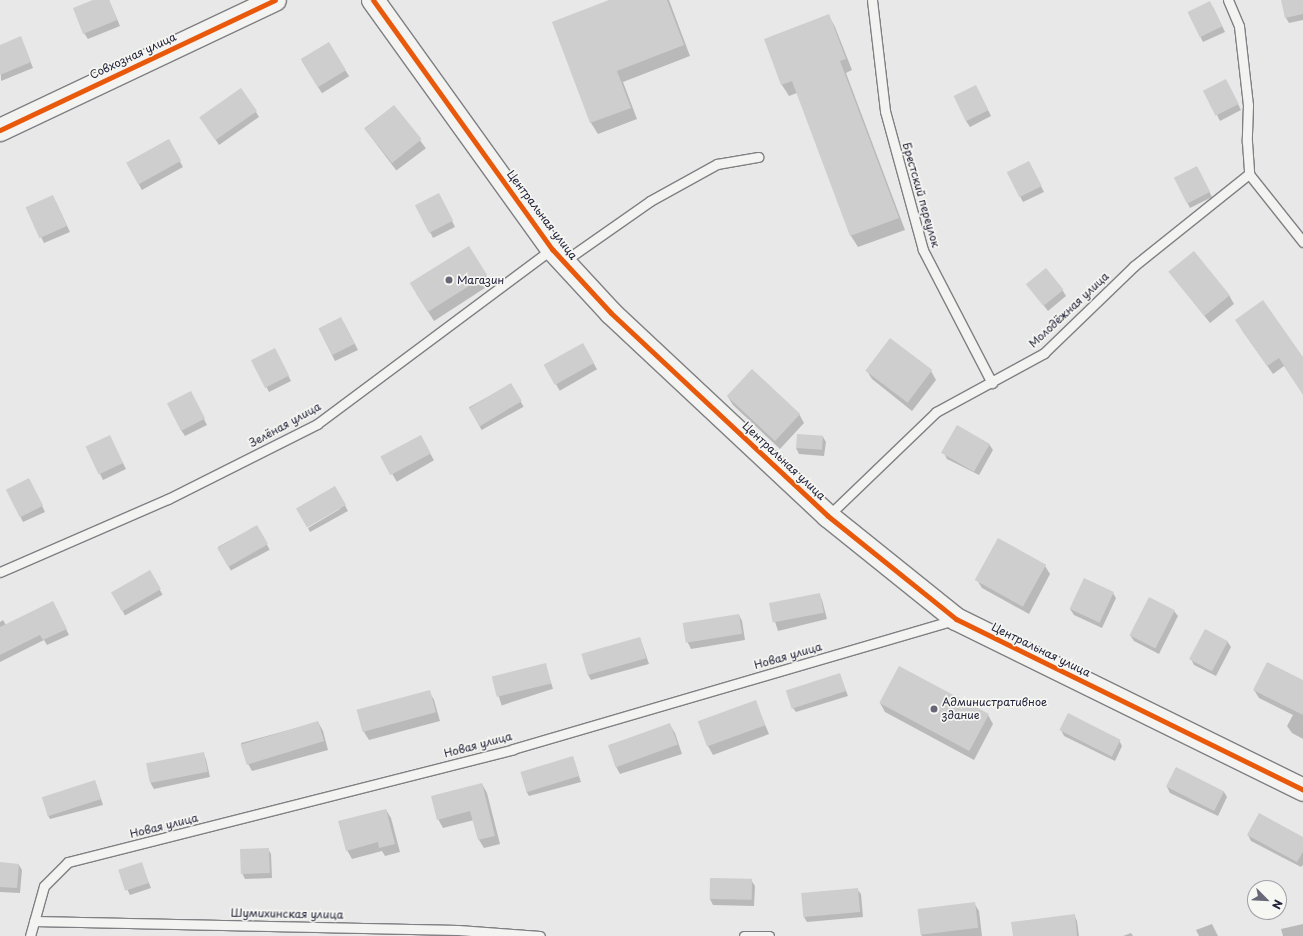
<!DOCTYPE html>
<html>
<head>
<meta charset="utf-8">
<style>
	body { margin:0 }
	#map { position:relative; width:1303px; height:936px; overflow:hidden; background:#e8e8e8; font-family:"Playpen Sans",sans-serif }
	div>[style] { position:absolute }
	.shadow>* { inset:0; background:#0003; transform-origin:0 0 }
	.building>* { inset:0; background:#cececf; transform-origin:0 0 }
	.roads { filter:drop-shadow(1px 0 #808084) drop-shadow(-1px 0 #808084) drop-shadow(0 1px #808084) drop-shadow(0 -1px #808084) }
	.lane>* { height:9px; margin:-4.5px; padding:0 4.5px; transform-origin:4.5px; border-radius:4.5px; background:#f3f3f1 }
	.secondary>* { height:22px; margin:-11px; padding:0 11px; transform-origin:11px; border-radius:11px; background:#f3f3f1 }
	.cycleway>* { height:5px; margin:-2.5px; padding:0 2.5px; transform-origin:2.5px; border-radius:2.5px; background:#e8590c }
	.dots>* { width:11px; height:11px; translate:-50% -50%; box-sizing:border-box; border:2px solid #f6f6f2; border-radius:50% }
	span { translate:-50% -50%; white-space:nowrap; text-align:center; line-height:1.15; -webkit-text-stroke:3.5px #f6f6f2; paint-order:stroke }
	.street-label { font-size:11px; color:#22223b }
	.poi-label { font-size:11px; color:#22223b }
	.left { translate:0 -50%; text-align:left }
	.north { position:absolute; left:1247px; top:880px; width:40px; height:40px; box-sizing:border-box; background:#f6f6f2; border:1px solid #a1a1a9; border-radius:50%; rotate:114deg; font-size:11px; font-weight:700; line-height:16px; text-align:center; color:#22223b }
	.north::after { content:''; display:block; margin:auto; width:14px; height:18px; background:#676778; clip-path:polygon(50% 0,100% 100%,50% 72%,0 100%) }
</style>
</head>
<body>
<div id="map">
	<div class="shadow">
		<div style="clip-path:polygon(96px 0,109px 0,120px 26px,88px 39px,84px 33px)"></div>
		<div style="clip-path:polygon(611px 0,669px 0,690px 56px,623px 82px,637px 119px,598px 134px,591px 123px,553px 22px)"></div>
		<div style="clip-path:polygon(1282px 0,1303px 0,1303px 20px,1289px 23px,1286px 18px)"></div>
		<div style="clip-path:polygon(1213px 7px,1225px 32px,1203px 42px,1188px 12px)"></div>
		<div style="clip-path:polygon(829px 16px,835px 27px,852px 70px,846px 73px,905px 230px,858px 247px,851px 236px,797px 93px,789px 96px,782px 85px,765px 40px)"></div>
		<div style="clip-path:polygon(23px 43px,33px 68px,1px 81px,0 46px)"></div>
		<div style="left:329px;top:44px;width:38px;height:32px;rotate:58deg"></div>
		<div style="clip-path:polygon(1229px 86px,1241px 110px,1220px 121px,1217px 115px)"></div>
		<div style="clip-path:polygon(979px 92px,991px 116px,970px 127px,966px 121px)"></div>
		<div style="left:394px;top:106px;width:53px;height:37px;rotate:53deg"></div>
		<div style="clip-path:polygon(256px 112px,259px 117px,219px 145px,204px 122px)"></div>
		<div style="left:168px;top:140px;width:31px;height:47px;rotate:61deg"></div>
		<div style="clip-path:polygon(1032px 168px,1044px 192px,1023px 202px,1008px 173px)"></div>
		<div style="clip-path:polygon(1200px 173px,1212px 197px,1190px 208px,1187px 202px)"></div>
		<div style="clip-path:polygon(442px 200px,455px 227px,433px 238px,430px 232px)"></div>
		<div style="clip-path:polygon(56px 202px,70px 232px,44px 243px,27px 208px)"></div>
		<div style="clip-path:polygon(469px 248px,491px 284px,434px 321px,416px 293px)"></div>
		<div style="clip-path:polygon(1170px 272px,1229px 295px,1234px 304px,1210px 323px)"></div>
		<div style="clip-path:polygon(1027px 284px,1063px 291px,1066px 296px,1048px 311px)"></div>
		<div style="clip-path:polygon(344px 323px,358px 350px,335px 361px,319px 329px)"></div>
		<div style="clip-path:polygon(1241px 329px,1303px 359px,1303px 394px,1284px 366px,1273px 374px)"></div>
		<div style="left:583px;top:345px;width:28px;height:43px;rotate:60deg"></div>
		<div style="clip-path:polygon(278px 355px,291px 381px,269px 392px,252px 360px)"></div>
		<div style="clip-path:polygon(867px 371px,931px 371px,936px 380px,912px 411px,872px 379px)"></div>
		<div style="left:511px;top:384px;width:26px;height:48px;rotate:61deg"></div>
		<div style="clip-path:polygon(728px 397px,799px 414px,804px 423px,780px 449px,733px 405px)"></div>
		<div style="clip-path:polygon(193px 398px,207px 425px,185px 436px,181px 430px)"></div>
		<div style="left:420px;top:436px;width:28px;height:43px;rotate:60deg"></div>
		<div style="clip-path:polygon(823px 437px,826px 442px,824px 456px,799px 454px,796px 448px)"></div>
		<div style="clip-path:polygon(112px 442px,126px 469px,103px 480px,100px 474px)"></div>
		<div style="clip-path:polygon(989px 444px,993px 450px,979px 475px,947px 459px,944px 453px)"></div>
		<div style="clip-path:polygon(32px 485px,45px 512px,23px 522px,7px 490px)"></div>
		<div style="clip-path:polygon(335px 487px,348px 511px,310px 532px,308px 528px,340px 509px)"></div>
		<div style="left:257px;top:526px;width:27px;height:44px;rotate:62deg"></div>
		<div style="clip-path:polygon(1045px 566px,1050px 574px,1029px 614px,982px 588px,977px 580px)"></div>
		<div style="left:150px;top:572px;width:26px;height:43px;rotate:61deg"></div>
		<div style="clip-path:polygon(1113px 593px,1116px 598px,1102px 628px,1074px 615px,1070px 609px)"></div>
		<div style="clip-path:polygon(819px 594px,822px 600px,827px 619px,778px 631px,770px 606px)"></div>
		<div style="clip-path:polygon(56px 608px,69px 635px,47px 645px,44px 640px,0 662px,0 622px,3px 620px,6px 625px)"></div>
		<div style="clip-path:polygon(1174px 611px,1178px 616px,1159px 654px,1134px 641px,1130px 635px)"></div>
		<div style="clip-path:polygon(739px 615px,742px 621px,745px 640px,691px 649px,688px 643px,685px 624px)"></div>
		<div style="clip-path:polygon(640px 638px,649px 664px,591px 680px,588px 675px)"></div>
		<div style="clip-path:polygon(1227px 641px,1231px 647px,1216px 676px,1194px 665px,1191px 659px)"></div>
		<div style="left:545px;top:664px;width:26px;height:54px;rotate:72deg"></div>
		<div style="clip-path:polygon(840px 675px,848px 696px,796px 712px,792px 707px)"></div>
		<div style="clip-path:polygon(1303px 681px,1303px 739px,1292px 733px,1287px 726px,1293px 715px,1259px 698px,1254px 690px)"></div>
		<div style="clip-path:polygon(429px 691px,434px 700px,440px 721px,369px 740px,364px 732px,358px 711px)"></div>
		<div style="clip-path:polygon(755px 701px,769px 734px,713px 755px,708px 746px)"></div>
		<div style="clip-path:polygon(880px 703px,988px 715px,993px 724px,974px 760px,885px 712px)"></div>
		<div style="clip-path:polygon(318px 722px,323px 731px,328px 750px,252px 771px,247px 762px,241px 743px)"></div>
		<div style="clip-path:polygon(670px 725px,675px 733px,682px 754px,620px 774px,615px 765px,609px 745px)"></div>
		<div style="clip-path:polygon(1061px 730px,1119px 740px,1122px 746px,1115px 761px,1064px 736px)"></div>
		<div style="clip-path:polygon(203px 753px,206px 759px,210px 777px,154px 789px,151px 784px,147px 765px)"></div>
		<div style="clip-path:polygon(573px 757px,581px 782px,529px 796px,526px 791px)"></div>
		<div style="clip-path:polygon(1176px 768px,1224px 792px,1227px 797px,1218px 816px,1170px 793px,1167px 787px)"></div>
		<div style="clip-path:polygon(95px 781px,103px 805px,50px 819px,47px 814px)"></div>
		<div style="clip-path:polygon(482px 784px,487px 793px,500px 844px,484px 848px,479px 840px,474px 820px,443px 828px,438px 819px)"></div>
		<div style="clip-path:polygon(386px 810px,391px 818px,400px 852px,385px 856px,382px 851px,352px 859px,347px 850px)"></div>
		<div style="clip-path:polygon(1248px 835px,1303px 838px,1303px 865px,1301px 867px,1251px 841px)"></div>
		<div style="clip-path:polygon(268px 849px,271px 854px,272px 878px,245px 879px,242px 873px)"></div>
		<div style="clip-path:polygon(0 863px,19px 865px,22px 870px,20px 893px,0 892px)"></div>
		<div style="clip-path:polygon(141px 863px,151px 888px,130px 895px,127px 889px)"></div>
		<div style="clip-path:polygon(711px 879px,751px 880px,755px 886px,754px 906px,713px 905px,710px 899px)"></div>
		<div style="clip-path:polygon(857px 889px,861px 894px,863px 917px,807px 922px,804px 917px)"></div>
		<div style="clip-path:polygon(974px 903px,979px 911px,982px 936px,922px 936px,921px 934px)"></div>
		<div style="clip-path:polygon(1074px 915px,1077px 921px,1079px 936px,1014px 936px)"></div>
		<div style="clip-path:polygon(1212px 924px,1218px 936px,1199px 936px,1196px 930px)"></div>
		<div style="clip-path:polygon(1303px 924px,1303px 936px,1283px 936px,1281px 929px)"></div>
		<div style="clip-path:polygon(1131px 933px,1133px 936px,1123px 936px)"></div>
	</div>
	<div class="building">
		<div style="clip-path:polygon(93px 0,109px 0,117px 20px,83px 34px,73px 8px)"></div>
		<div style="clip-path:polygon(609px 0,667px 0,684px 45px,617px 71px,631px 108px,590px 123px,552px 22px)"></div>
		<div style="clip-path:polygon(1281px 0,1303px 0,1303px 14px,1285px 18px)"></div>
		<div style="left:1210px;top:1px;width:28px;height:25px;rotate:64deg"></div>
		<div style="clip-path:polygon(829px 14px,846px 59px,840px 61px,899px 218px,850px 236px,792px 81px,781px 85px,764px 39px)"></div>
		<div style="clip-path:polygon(21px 36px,31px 62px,0 75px,0 45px)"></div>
		<div style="left:329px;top:42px;width:33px;height:33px;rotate:59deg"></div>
		<div style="left:1226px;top:79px;width:28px;height:26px;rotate:63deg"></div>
		<div style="left:976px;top:85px;width:28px;height:25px;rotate:64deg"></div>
		<div style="left:241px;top:88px;width:28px;height:51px;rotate:55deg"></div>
		<div style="left:394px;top:105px;width:44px;height:38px;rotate:51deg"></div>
		<div style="left:169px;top:139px;width:25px;height:49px;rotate:61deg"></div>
		<div style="left:1029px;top:161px;width:28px;height:25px;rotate:63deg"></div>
		<div style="left:1197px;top:166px;width:29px;height:26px;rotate:63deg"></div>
		<div style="left:439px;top:193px;width:31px;height:27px;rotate:63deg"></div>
		<div style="left:53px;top:195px;width:34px;height:30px;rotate:66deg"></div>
		<div style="left:469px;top:246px;width:34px;height:70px;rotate:58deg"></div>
		<div style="left:1194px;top:251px;width:57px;height:33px;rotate:51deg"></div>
		<div style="left:1046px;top:268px;width:28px;height:26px;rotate:51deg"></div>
		<div style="clip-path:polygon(1263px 300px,1303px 357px,1303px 395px,1279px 358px,1267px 366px,1235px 320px)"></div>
		<div style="left:341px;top:317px;width:30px;height:25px;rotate:63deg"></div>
		<div style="left:890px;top:338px;width:53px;height:41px;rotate:37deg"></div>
		<div style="left:583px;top:343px;width:23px;height:45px;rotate:61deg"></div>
		<div style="left:275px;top:348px;width:31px;height:27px;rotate:63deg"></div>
		<div style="left:752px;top:369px;width:66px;height:37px;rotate:43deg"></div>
		<div style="left:511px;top:383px;width:21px;height:49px;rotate:59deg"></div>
		<div style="left:191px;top:391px;width:31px;height:27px;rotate:63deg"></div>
		<div style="left:957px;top:425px;width:38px;height:32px;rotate:30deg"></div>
		<div style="left:797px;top:434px;width:26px;height:14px;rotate:4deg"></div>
		<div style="left:110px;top:435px;width:31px;height:27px;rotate:65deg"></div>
		<div style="left:421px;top:435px;width:21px;height:46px;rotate:62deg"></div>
		<div style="left:29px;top:478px;width:31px;height:26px;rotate:63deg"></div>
		<div style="left:335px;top:486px;width:22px;height:45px;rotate:60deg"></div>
		<div style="left:257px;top:525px;width:22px;height:46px;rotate:60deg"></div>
		<div style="left:998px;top:538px;width:55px;height:48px;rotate:29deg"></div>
		<div style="left:150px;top:570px;width:22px;height:45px;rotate:60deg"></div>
		<div style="left:1084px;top:578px;width:33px;height:34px;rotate:25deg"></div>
		<div style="left:820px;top:593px;width:20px;height:52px;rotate:79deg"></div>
		<div style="left:1149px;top:597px;width:29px;height:43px;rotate:27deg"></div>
		<div style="clip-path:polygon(53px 601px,67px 629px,43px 640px,40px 635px,0 655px,0 627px)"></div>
		<div style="left:739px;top:614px;width:20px;height:57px;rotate:81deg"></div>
		<div style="left:1205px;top:629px;width:26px;height:34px;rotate:28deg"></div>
		<div style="left:640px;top:637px;width:22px;height:61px;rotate:74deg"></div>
		<div style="clip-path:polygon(1267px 662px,1303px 680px,1303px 715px,1253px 690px)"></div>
		<div style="left:546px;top:663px;width:21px;height:56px;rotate:76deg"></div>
		<div style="left:899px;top:666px;width:102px;height:42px;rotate:28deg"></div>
		<div style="left:840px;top:673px;width:19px;height:57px;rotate:72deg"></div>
		<div style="left:430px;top:690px;width:23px;height:76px;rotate:75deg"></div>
		<div style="left:756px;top:700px;width:27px;height:62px;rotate:70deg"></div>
		<div style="left:1068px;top:713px;width:59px;height:19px;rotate:27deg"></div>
		<div style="left:318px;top:721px;width:21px;height:81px;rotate:73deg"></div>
		<div style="left:670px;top:723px;width:23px;height:66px;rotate:70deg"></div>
		<div style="left:204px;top:752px;width:20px;height:59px;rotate:79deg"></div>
		<div style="left:573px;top:756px;width:21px;height:55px;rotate:73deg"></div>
		<div style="left:1176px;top:767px;width:54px;height:22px;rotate:27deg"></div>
		<div style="left:95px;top:780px;width:20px;height:56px;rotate:72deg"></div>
		<div style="clip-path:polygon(482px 783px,495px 836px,478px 840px,470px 811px,437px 820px,431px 796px)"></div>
		<div style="clip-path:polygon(386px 809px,395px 844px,379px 848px,378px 842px,346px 851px,338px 821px)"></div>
		<div style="clip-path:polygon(1259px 813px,1303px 837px,1303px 852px,1297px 862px,1247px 835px)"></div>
		<div style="left:269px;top:848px;width:25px;height:29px;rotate:88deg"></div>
		<div style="clip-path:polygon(0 862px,19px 864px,17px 888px,0 887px)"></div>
		<div style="left:142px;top:862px;width:22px;height:25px;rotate:72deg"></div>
		<div style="left:710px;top:878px;width:42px;height:21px;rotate:1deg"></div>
		<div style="left:858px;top:888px;width:24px;height:57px;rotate:85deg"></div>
		<div style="left:975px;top:902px;width:26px;height:58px;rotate:83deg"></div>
		<div style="clip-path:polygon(1075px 914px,1077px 936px,1013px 936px,1011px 922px)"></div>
	</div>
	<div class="roads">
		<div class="lane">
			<div style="left:872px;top:0;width:112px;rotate:83.3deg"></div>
			<div style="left:885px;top:111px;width:144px;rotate:74.7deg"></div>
			<div style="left:923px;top:250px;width:150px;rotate:62.6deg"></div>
			<div style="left:1228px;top:0;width:28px;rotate:67deg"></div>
			<div style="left:1239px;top:26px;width:80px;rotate:83.5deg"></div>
			<div style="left:1248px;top:105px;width:37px;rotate:92deg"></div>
			<div style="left:1247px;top:142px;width:32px;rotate:86deg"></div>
			<div style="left:1249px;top:174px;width:87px;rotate:51.5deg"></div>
			<div style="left:563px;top:262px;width:106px;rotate:-35deg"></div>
			<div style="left:650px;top:201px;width:77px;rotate:-28.9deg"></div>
			<div style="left:717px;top:164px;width:42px;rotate:-9.7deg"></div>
			<div style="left:828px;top:516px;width:150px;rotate:-43.9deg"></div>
			<div style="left:936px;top:412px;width:123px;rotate:-28.6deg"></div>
			<div style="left:1044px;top:353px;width:125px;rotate:-44deg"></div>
			<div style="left:1134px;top:266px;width:147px;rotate:-38.7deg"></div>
			<div style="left:0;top:572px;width:183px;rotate:-23.5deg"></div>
			<div style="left:168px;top:499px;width:167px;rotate:-26.7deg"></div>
			<div style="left:317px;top:424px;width:293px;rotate:-36.7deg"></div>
			<div style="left:34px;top:921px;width:424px;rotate:1.2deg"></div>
			<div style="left:458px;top:930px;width:82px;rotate:4.2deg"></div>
			<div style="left:30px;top:936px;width:52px;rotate:-74.4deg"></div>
			<div style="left:44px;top:886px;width:34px;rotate:-45deg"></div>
			<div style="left:68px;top:862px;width:459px;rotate:-14.2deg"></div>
			<div style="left:513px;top:749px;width:460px;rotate:-16.3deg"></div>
			<div style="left:744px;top:936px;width:25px"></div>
		</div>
		<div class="secondary">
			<div style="left:373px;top:0;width:307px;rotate:54.3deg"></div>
			<div style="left:552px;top:249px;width:87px;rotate:47.3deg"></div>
			<div style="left:611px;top:313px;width:297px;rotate:43.1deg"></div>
			<div style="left:828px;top:516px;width:164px;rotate:38.8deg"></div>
			<div style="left:956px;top:619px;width:387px;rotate:26.2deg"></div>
			<div style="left:0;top:130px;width:304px;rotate:-25.3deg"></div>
		</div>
	</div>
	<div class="cycleway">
		<div style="left:373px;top:0;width:307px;rotate:54.3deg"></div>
		<div style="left:552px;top:249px;width:87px;rotate:47.3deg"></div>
		<div style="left:611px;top:313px;width:297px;rotate:43.1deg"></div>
		<div style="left:828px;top:516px;width:164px;rotate:38.8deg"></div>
		<div style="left:956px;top:619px;width:387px;rotate:26.2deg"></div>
		<div style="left:0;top:130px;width:304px;rotate:-25.3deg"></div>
	</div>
	<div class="dots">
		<div style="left:449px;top:280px;background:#676778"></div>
		<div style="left:934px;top:709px;background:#676778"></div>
	</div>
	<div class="street-label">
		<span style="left:133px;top:56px;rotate:-25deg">Совхозная улица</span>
		<span style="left:921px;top:195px;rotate:74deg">Брестский переулок</span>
		<span style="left:542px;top:215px;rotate:53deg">Центральная улица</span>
		<span style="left:1069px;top:310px;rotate:-43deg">Молодёжная улица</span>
		<span style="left:285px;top:425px;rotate:-29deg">Зелёная улица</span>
		<span style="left:784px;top:461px;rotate:43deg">Центральная улица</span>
		<span style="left:1041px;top:650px;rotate:26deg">Центральная улица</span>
		<span style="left:788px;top:656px;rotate:-16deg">Новая улица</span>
		<span style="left:478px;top:745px;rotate:-15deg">Новая улица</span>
		<span style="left:164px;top:826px;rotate:-14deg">Новая улица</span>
		<span style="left:287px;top:914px;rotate:1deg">Шумихинская улица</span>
	</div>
	<div class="poi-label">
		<span class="left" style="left:457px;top:280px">Магазин</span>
		<span class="left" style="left:942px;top:709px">Административное<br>здание</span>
	</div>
	<div class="north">N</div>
</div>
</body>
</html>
